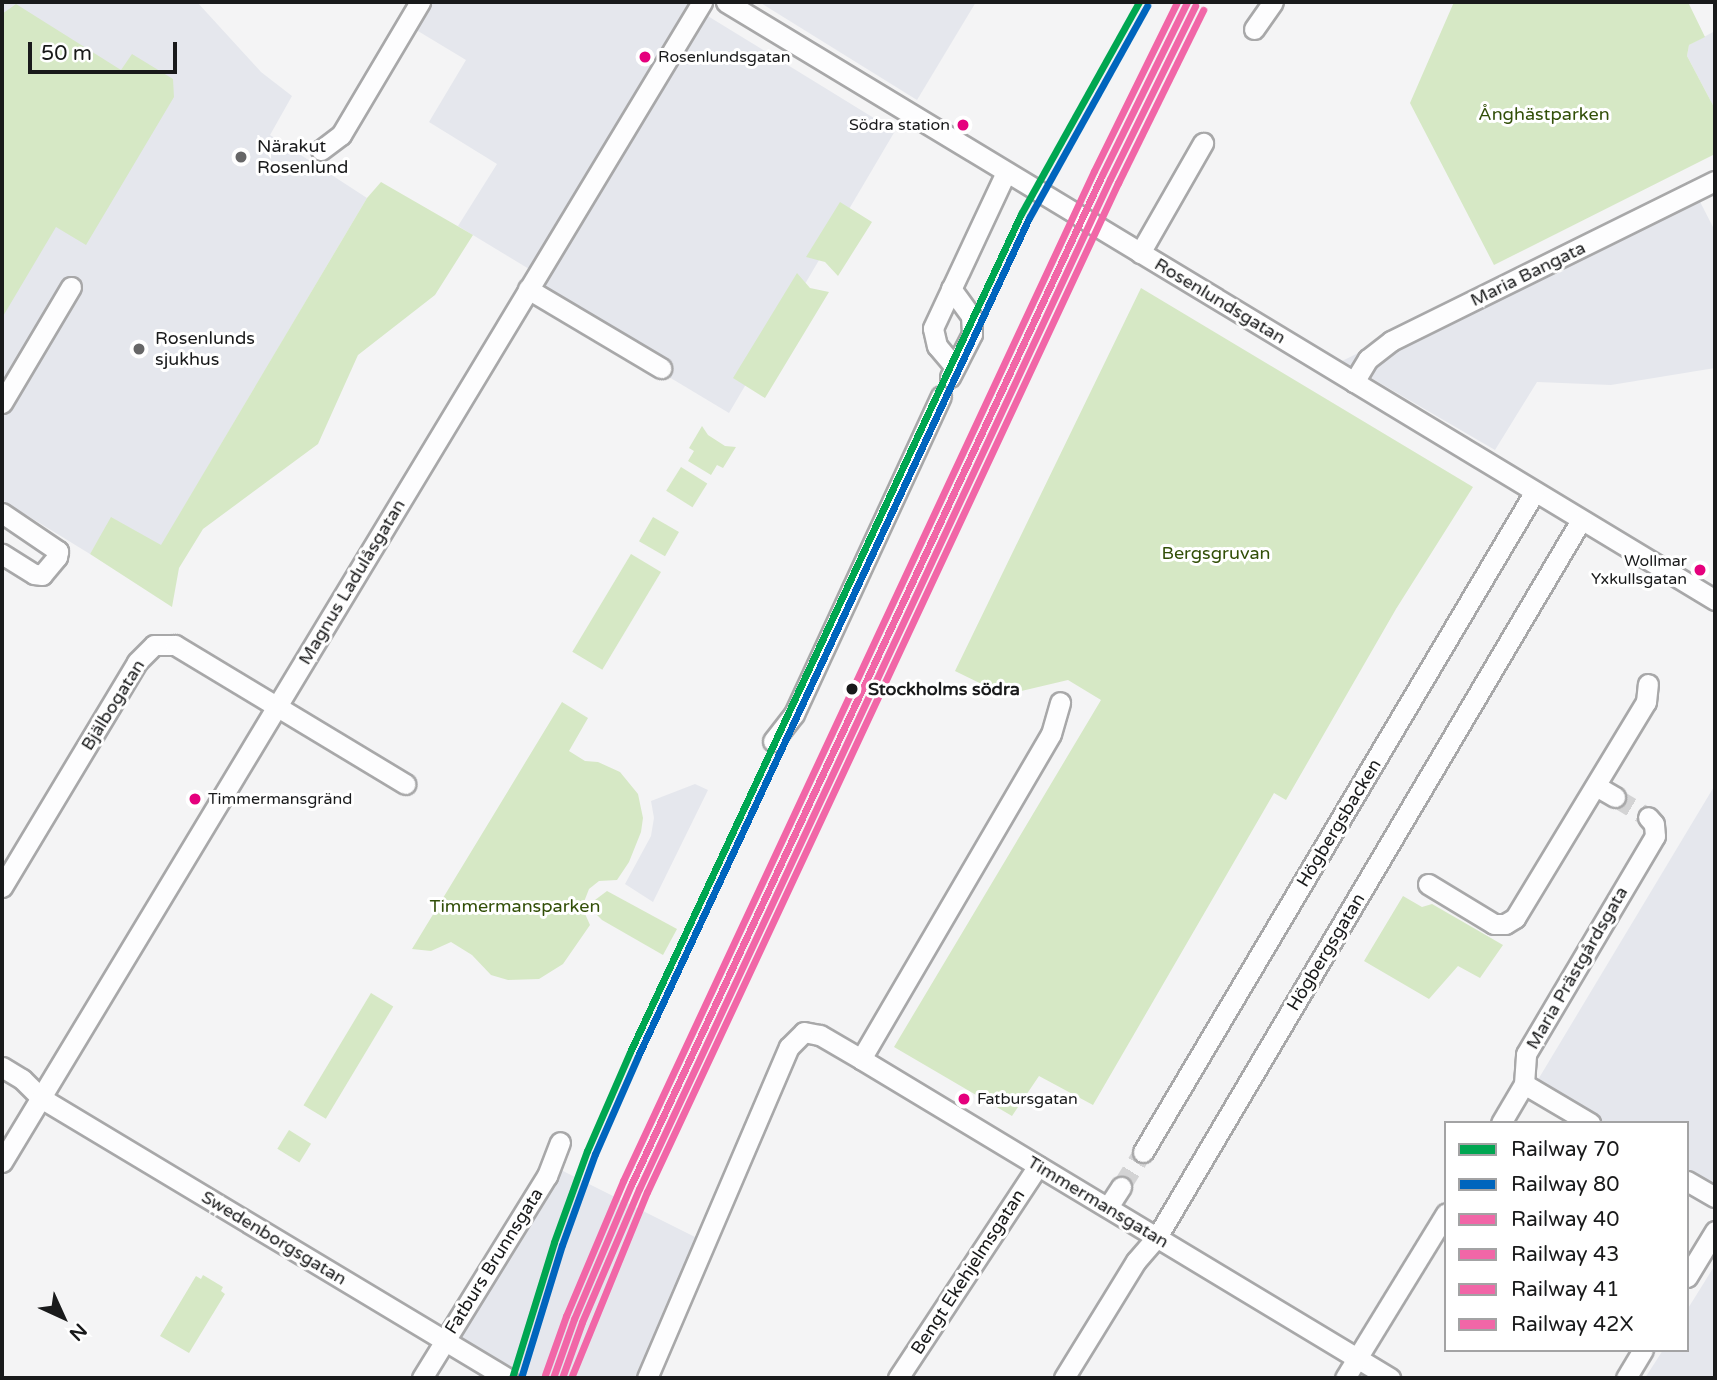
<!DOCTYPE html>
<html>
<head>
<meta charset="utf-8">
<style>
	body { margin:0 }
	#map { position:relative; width:1717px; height:1380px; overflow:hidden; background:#f4f4f5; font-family:"Varela Round",sans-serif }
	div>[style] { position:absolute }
	.built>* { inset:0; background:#e5e7ed }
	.green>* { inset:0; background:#d6e8c5; transform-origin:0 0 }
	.street-tunnel>* { height:19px; margin-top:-9.5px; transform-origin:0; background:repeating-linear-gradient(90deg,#d3d3d4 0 19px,transparent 0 29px) }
	.roads { filter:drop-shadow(2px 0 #a8a8a9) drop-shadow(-2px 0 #a8a8a9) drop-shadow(0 2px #a8a8a9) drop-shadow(0 -2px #a8a8a9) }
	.street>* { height:19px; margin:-9.5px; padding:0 9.5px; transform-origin:9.5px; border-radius:9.5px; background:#fdfdfe }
	.rail-1>* { height:7px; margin:-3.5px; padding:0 3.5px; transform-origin:3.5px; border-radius:3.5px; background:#00a651 }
	.rail-2>* { height:7px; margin:-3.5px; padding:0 3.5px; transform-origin:3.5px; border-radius:3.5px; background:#0065bd }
	.rail-3>* { height:7px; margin:-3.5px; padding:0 3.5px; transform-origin:3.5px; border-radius:3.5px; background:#f166a7 }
	.rail-4>* { height:7px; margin:-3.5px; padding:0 3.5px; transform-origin:3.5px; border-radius:3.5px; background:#f166a7 }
	.rail-5>* { height:7px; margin:-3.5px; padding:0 3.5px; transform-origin:3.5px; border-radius:3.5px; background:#f166a7 }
	.rail-6>* { height:7px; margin:-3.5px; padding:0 3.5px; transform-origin:3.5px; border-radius:3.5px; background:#f166a7 }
	.dots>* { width:19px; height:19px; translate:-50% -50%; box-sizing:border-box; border:4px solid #fff; border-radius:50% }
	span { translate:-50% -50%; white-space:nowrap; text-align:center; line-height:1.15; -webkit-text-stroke:6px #fff; paint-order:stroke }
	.bus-label { font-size:16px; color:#191a1b }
	.left { translate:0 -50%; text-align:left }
	.right { translate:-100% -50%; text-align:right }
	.park-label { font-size:18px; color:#324f08 }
	.poi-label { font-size:18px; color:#191a1b }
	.street-label { font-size:18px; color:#191a1b }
	.stop-label { font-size:18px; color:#191a1b; font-weight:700 }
	.frame { position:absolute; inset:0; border:4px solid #191a1b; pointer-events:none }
	.legend { position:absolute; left:1444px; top:1121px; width:245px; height:231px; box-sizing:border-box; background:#fff; border:2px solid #a3a3a4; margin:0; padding:9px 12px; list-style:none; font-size:21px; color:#191a1b }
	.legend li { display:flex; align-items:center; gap:14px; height:35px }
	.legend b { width:35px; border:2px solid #a3a3a4 }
	.north { position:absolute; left:28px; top:1282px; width:70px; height:70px; -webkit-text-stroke:5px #fff; paint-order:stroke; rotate:135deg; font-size:19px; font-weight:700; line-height:28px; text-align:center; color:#191a1b }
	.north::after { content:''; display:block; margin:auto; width:24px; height:32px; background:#191a1b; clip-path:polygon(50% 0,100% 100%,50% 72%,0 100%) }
	.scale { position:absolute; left:28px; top:42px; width:149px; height:32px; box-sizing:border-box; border:4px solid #191a1b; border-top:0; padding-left:9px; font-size:21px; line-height:24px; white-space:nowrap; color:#191a1b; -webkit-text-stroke:5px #fff; paint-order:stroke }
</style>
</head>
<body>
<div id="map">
	<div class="built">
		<div style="clip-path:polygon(2px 2px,197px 2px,261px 72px,292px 96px,270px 135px,367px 198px,161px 546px,112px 518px,90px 554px,2px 500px)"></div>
		<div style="clip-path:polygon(422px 2px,685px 2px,895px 131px,729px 413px,524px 290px,534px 272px,458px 226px,497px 164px,429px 122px,466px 60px,408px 25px)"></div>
		<div style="clip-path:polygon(759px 2px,976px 2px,917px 100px)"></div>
		<div style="clip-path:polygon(1715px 31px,1715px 109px,1687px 56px,1689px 45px)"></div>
		<div style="clip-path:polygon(1693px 188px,1715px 231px,1715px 368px,1611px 385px,1537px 382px,1495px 450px,1342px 361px)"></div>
		<div style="clip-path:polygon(695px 784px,708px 790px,653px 902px,625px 884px,651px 836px,654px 818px,651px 801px)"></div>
		<div style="clip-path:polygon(1715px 785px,1715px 1196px,1687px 1179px,1687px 1123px,1591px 1123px,1533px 1088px)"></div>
		<div style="clip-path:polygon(555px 1167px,703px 1241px,645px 1378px,496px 1378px,445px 1348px)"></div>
		<div style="clip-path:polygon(1715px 1265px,1715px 1378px,1645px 1378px,1663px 1350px,1687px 1350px,1687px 1310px)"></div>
	</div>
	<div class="green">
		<div style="clip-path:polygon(1454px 2px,1688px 2px,1705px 37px,1689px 45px,1687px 56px,1715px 109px,1715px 154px,1494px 265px,1410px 103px)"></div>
		<div style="clip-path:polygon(16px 4px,121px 70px,132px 54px,173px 79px,174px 97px,86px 245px,56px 227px,2px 318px,2px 14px)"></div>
		<div style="clip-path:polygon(381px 182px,473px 235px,435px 295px,358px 355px,318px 444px,203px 529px,179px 568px,172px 607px,90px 554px,111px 517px,161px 545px,367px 198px)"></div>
		<div style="clip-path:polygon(840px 202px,872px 222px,838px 276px,825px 262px,806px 257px)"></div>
		<div style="clip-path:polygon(797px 273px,810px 288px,829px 292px,765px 398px,733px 378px)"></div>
		<div style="clip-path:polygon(1141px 288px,1473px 487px,1396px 609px,1286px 800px,1274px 793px,1093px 1105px,1039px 1076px,1012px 1116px,894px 1047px,1101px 700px,1068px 680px,1004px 695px,955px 671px)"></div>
		<div style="clip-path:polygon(702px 426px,708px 435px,725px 446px,736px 447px,723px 468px,717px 465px,711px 475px,688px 461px,694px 451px,689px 448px)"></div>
		<div style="left:681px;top:467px;width:31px;height:28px;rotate:32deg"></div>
		<div style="left:653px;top:517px;width:30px;height:28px;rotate:30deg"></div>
		<div style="left:631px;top:554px;width:35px;height:114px;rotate:31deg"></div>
		<div style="clip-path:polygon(562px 702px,588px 718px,569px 751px,585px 761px,598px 762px,620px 772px,638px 794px,643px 818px,641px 832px,629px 862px,617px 880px,599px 881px,589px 889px,582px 907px,590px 925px,563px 964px,539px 979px,508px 980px,491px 975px,472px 955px,451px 942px,431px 951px,412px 949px)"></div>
		<div style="clip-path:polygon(607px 891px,677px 929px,663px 955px,602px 920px,595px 913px,595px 900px)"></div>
		<div style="clip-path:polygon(1403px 896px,1422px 907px,1432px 904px,1503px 945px,1480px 978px,1458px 966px,1429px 999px,1364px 961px)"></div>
		<div style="left:371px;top:993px;width:26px;height:131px;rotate:31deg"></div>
		<div style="left:289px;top:1130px;width:26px;height:22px;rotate:32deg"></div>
		<div style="clip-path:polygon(203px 1275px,223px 1287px,221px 1291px,225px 1294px,189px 1353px,160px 1336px,196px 1276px,201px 1279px)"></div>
	</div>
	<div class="street-tunnel">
		<div style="left:1615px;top:797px;width:39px;rotate:31deg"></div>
		<div style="left:1121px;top:1187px;width:41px;rotate:-57.8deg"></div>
	</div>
	<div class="roads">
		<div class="street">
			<div style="left:726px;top:2px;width:1156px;rotate:31.16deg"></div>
			<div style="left:1254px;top:29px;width:33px;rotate:-55deg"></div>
			<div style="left:321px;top:150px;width:25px;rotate:-37deg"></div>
			<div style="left:341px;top:135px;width:155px;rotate:-59.3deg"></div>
			<div style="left:1140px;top:253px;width:127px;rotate:-60.2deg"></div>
			<div style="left:528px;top:289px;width:155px;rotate:30.7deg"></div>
			<div style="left:954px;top:366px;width:26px;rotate:-130deg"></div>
			<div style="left:937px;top:346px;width:18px;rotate:-103deg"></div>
			<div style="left:933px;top:328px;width:172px;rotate:-64.9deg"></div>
			<div style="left:950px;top:377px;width:48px;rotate:-62.9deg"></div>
			<div style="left:972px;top:334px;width:18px;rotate:-93deg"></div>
			<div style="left:971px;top:316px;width:34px;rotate:-126deg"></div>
			<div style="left:1354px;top:382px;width:27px;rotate:-59deg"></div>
			<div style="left:1368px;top:359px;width:29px;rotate:-38deg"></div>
			<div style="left:1391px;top:341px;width:361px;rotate:-26.3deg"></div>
			<div style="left:2px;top:403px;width:135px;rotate:-59.3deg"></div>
			<div style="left:2px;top:513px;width:68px;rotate:34.2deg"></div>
			<div style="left:58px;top:551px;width:6px;rotate:99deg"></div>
			<div style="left:57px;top:557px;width:23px;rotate:130deg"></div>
			<div style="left:42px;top:575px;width:8px;rotate:-173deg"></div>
			<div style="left:34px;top:574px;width:38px;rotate:-148deg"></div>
			<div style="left:773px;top:741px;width:34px;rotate:-52deg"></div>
			<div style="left:794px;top:714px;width:350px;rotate:-65.2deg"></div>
			<div style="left:1596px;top:786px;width:22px;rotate:30deg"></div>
			<div style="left:1428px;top:884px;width:77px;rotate:31.2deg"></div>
			<div style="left:1494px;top:924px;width:11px"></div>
			<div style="left:1505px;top:924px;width:12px;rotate:-31deg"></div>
			<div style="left:1515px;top:918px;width:253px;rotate:-58.8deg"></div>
			<div style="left:1646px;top:702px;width:18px;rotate:-84deg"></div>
			<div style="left:2px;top:887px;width:262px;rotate:-59deg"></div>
			<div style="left:137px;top:662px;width:24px;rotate:-45deg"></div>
			<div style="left:154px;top:645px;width:21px"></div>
			<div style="left:175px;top:645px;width:269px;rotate:31.1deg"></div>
			<div style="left:861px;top:1059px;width:376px;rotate:-59.7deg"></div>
			<div style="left:1051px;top:734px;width:33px;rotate:-74deg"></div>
			<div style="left:2px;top:1067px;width:23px;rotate:31deg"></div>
			<div style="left:22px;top:1079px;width:27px;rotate:45deg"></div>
			<div style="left:41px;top:1098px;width:544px;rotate:31deg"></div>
			<div style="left:1524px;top:1084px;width:77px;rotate:30.6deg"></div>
			<div style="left:1501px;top:1123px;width:45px;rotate:-59.5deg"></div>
			<div style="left:1524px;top:1084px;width:30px;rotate:-86deg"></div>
			<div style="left:1526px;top:1054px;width:253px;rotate:-59.4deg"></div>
			<div style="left:1655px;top:836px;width:12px;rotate:-95deg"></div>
			<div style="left:1654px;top:824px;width:9px;rotate:-131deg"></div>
			<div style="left:1143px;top:1152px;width:766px;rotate:-59.32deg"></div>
			<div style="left:2px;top:1162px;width:1355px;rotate:-58.89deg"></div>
			<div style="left:1687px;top:1181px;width:32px;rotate:30deg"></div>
			<div style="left:1108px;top:1207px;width:24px;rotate:-57deg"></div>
			<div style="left:1687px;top:1277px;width:54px;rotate:-58.7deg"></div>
			<div style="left:422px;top:1378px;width:238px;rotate:-58.3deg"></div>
			<div style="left:547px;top:1176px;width:36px;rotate:-69deg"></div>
			<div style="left:647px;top:1378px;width:360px;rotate:-66.8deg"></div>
			<div style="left:789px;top:1047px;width:21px;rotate:-45deg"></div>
			<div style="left:804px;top:1032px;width:16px;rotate:11deg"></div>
			<div style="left:820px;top:1035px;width:48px;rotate:30.3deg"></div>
			<div style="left:861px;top:1059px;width:618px;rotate:31.09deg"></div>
			<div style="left:898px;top:1378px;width:254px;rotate:-56.6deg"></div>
			<div style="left:1064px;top:1378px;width:137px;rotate:-58.4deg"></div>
			<div style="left:1136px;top:1261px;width:32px;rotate:-49deg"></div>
			<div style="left:1157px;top:1237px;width:833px;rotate:-59.4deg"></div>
			<div style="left:1345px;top:1378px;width:193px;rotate:-58.5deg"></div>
			<div style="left:1626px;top:1378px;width:33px;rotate:-59deg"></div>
		</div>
	</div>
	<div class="rail-1">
		<div style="left:512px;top:1378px;width:142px;rotate:-72.8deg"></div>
		<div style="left:554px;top:1242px;width:97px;rotate:-70.1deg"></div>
		<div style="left:587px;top:1151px;width:108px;rotate:-66.5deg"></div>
		<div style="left:630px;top:1052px;width:925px;rotate:-64.99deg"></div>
		<div style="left:1021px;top:214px;width:243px;rotate:-60.9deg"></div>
	</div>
	<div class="rail-2">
		<div style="left:521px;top:1378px;width:139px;rotate:-72.9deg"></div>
		<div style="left:562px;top:1245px;width:97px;rotate:-70.1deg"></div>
		<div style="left:595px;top:1154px;width:107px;rotate:-66.3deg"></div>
		<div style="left:638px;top:1056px;width:925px;rotate:-64.99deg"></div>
		<div style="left:1029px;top:218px;width:243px;rotate:-60.9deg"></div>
	</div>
	<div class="rail-3">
		<div style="left:553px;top:1378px;width:63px;rotate:-70.4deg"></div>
		<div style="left:574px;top:1319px;width:146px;rotate:-67deg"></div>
		<div style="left:631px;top:1185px;width:1114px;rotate:-65deg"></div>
		<div style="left:1102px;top:175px;width:193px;rotate:-63.8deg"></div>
	</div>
	<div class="rail-4">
		<div style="left:562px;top:1378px;width:59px;rotate:-70.3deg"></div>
		<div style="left:582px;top:1322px;width:145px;rotate:-66.8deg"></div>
		<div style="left:639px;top:1189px;width:1114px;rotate:-65deg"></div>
		<div style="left:1110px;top:179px;width:193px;rotate:-63.8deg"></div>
	</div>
	<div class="rail-5">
		<div style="left:545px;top:1375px;width:63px;rotate:-70.4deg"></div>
		<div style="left:566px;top:1316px;width:147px;rotate:-67.1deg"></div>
		<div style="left:623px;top:1181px;width:1114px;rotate:-65deg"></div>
		<div style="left:1094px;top:171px;width:188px;rotate:-63.8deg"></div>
	</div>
	<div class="rail-6">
		<div style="left:571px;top:1378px;width:201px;rotate:-67.8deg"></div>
		<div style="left:647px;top:1192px;width:1114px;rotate:-64.98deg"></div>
		<div style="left:1118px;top:183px;width:193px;rotate:-63.8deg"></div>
	</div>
	<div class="dots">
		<div style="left:645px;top:57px;background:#e5007d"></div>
		<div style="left:963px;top:125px;background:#e5007d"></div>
		<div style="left:241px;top:157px;background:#666667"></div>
		<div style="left:139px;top:349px;background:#666667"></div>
		<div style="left:1700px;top:570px;background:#e5007d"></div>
		<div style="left:852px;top:689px;background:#191a1b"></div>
		<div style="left:195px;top:799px;background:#e5007d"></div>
		<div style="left:964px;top:1099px;background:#e5007d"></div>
	</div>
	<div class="bus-label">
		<span class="left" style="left:658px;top:57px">Rosenlundsgatan</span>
		<span class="right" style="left:950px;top:125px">Södra station</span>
		<span class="right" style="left:1687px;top:570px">Wollmar<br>Yxkullsgatan</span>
		<span class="left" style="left:208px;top:799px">Timmermansgränd</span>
		<span class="left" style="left:977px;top:1099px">Fatbursgatan</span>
	</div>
	<div class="park-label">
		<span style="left:1544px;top:114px">Ånghästparken</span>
		<span style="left:1216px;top:553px">Bergsgruvan</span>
		<span style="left:515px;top:906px">Timmermansparken</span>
	</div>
	<div class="poi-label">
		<span class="left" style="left:257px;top:157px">Närakut<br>Rosenlund</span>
		<span class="left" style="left:155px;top:349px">Rosenlunds<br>sjukhus</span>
	</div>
	<div class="street-label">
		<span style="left:1528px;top:274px;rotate:-26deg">Maria Bangata</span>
		<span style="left:1220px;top:301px;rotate:31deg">Rosenlundsgatan</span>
		<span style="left:352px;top:582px;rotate:-59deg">Magnus Ladulåsgatan</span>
		<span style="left:113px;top:705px;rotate:-58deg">Bjälbogatan</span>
		<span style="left:1339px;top:823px;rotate:-59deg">Högbergsbacken</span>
		<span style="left:1326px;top:952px;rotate:-59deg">Högbergsgatan</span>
		<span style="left:1577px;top:968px;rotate:-60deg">Maria Prästgårdsgata</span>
		<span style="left:1098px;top:1202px;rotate:31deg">Timmermansgatan</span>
		<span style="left:274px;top:1238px;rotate:31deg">Swedenborgsgatan</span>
		<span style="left:494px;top:1261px;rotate:-58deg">Fatburs Brunnsgata</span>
		<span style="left:968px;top:1272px;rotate:-57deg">Bengt Ekehjelmsgatan</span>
	</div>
	<div class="stop-label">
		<span class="left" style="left:868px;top:689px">Stockholms södra</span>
	</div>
	<div class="frame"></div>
	<ul class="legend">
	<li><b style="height:9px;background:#00a651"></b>Railway 70</li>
	<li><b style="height:9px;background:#0065bd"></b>Railway 80</li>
	<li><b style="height:9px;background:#f166a7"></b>Railway 40</li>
	<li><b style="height:9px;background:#f166a7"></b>Railway 43</li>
	<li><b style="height:9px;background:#f166a7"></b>Railway 41</li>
	<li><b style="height:9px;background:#f166a7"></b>Railway 42X</li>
	</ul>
	<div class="north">N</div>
	<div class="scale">50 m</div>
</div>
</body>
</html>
